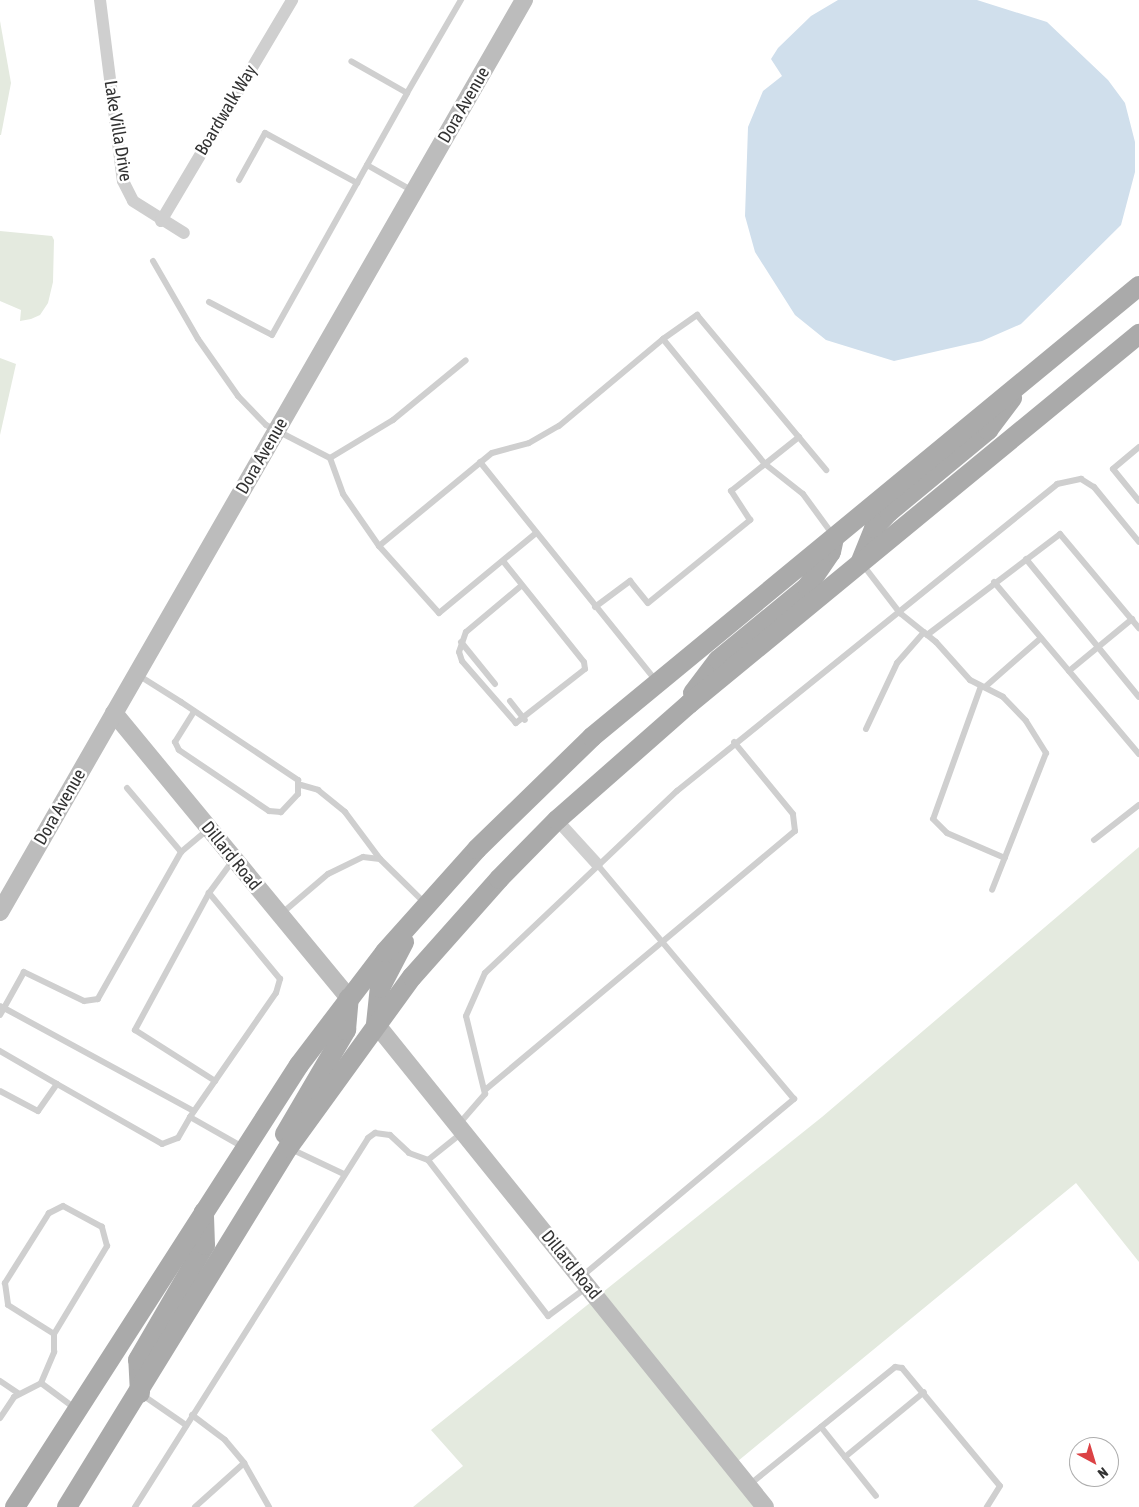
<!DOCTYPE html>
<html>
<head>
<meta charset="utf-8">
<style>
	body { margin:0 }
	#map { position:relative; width:1139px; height:1507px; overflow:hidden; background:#fff; font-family:"Asap Condensed",sans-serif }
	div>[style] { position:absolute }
	.green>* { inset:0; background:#e4eadf }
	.water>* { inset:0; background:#d0dfec }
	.lane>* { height:6px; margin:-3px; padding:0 3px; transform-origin:3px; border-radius:3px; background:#cfcfcf }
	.street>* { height:12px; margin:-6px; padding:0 6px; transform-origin:6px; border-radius:6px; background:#cfcfcf }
	.secondary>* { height:18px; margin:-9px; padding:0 9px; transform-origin:9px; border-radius:9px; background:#bcbcbc }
	.primary>* { height:20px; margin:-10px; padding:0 10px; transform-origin:10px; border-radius:10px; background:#aaa }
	span { translate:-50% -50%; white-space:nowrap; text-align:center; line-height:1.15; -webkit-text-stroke:5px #fff; paint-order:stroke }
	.street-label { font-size:18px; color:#323232 }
	.north { position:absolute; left:1069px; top:1437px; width:50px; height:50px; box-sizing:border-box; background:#fff; border:1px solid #adadad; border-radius:50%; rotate:141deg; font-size:14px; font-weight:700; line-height:20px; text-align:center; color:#323232 }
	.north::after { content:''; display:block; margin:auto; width:18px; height:22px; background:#db4245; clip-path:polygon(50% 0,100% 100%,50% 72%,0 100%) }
</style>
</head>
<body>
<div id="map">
	<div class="green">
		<div style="clip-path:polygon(0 21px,11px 83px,1px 135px,0 135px)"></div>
		<div style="clip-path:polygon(0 231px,52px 236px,54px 240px,53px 282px,48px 303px,40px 315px,31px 319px,20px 321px,21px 310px,0 301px)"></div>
		<div style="clip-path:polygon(0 358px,16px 364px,0 435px)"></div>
		<div style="clip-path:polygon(1139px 847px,1139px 1262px,1076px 1183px,738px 1461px,603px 1292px,822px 1117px)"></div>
		<div style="clip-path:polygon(591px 1302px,756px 1507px,413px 1507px,463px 1466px,431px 1430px)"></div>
	</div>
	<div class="water">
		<div style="clip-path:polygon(838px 0,977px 0,1047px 22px,1108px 80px,1125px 103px,1135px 142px,1135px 172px,1121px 225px,1021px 324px,982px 341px,894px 361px,826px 340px,795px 315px,755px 252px,745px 216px,748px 127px,763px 91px,782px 76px,771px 59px,778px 48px,811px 16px)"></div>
	</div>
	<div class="lane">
		<div style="left:407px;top:93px;width:108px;rotate:-59.9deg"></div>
		<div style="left:367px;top:165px;width:53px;rotate:29.5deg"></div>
		<div style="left:239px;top:180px;width:54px;rotate:-61deg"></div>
		<div style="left:265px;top:133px;width:105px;rotate:28.5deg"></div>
		<div style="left:153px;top:261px;width:90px;rotate:60deg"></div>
		<div style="left:198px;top:339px;width:70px;rotate:54.9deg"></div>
		<div style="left:238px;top:396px;width:40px;rotate:46deg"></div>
		<div style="left:266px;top:425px;width:72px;rotate:27.3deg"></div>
		<div style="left:330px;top:458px;width:38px;rotate:70deg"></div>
		<div style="left:343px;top:494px;width:63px;rotate:55.3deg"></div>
		<div style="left:379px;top:546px;width:146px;rotate:-39.5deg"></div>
		<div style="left:492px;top:453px;width:38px;rotate:-15deg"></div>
		<div style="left:529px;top:443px;width:34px;rotate:-30deg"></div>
		<div style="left:559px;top:426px;width:136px;rotate:-39.9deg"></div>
		<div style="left:663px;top:339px;width:161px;rotate:50.8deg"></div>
		<div style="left:765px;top:464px;width:48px;rotate:38.3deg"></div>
		<div style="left:803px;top:494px;width:51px;rotate:53.8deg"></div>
		<div style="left:209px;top:302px;width:71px;rotate:27.6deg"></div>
		<div style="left:272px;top:335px;width:277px;rotate:-60.8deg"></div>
		<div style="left:407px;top:93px;width:64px;rotate:-150.3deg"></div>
		<div style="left:663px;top:339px;width:42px;rotate:-35.2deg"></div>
		<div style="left:697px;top:315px;width:202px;rotate:50.2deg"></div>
		<div style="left:1139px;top:447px;width:34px;rotate:140deg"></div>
		<div style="left:1113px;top:469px;width:41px;rotate:50.9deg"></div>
		<div style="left:330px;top:458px;width:74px;rotate:-31.1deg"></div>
		<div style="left:393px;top:420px;width:94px;rotate:-39.4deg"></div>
		<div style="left:480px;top:462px;width:281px;rotate:51.2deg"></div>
		<div style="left:379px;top:546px;width:90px;rotate:48.2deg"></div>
		<div style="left:439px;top:613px;width:126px;rotate:-39.5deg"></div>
		<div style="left:1026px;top:559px;width:178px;rotate:50.7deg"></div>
		<div style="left:503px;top:561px;width:129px;rotate:51.3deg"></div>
		<div style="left:584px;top:662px;width:7px;rotate:82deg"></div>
		<div style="left:585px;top:669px;width:88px;rotate:142deg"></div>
		<div style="left:516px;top:723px;width:82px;rotate:-131.1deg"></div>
		<div style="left:462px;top:661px;width:9px;rotate:-108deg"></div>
		<div style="left:459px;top:652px;width:21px;rotate:-71deg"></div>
		<div style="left:466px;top:632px;width:72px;rotate:-39.9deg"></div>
		<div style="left:863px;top:565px;width:61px;rotate:52.4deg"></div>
		<div style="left:900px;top:613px;width:46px;rotate:38.9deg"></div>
		<div style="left:936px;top:642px;width:51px;rotate:48.2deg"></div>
		<div style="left:970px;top:680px;width:37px;rotate:27deg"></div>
		<div style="left:1003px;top:697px;width:33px;rotate:46deg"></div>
		<div style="left:1026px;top:721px;width:38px;rotate:58deg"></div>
		<div style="left:1046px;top:753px;width:147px;rotate:111.5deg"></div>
		<div style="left:994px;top:582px;width:225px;rotate:49.9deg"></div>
		<div style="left:595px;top:607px;width:44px;rotate:-36.6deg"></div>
		<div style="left:630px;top:581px;width:28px;rotate:51deg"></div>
		<div style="left:648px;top:603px;width:132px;rotate:-39.1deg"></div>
		<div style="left:750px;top:520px;width:35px;rotate:-123deg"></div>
		<div style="left:731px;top:491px;width:87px;rotate:-38.5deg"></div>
		<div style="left:927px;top:635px;width:167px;rotate:-37.2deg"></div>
		<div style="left:1060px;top:534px;width:123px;rotate:50deg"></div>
		<div style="left:461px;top:642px;width:54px;rotate:51deg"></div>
		<div style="left:1069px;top:671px;width:82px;rotate:-39.5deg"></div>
		<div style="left:138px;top:675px;width:51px;rotate:32.1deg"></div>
		<div style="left:181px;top:702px;width:141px;rotate:33.7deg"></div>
		<div style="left:298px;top:780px;width:14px;rotate:90deg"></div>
		<div style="left:298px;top:794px;width:25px;rotate:133deg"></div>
		<div style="left:281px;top:812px;width:12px;rotate:-175deg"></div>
		<div style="left:269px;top:811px;width:109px;rotate:-145.9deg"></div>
		<div style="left:179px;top:750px;width:9px;rotate:-117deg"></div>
		<div style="left:175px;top:742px;width:36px;rotate:-58deg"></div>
		<div style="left:981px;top:686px;width:141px;rotate:109.8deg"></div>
		<div style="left:933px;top:819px;width:20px;rotate:45deg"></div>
		<div style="left:947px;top:833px;width:63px;rotate:23.3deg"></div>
		<div style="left:985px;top:687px;width:74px;rotate:-41.2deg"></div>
		<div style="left:510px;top:701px;width:24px;rotate:52deg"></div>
		<div style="left:866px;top:729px;width:73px;rotate:-64.8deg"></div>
		<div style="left:897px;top:663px;width:41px;rotate:-48.9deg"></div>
		<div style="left:301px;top:785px;width:18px;rotate:16deg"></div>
		<div style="left:318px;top:790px;width:35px;rotate:39deg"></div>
		<div style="left:345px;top:812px;width:59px;rotate:53.3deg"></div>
		<div style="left:127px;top:788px;width:84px;rotate:49.8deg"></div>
		<div style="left:181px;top:852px;width:35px;rotate:-40deg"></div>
		<div style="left:1094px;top:840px;width:57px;rotate:-37.9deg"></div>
		<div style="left:181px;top:852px;width:169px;rotate:119.5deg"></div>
		<div style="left:98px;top:999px;width:14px;rotate:172deg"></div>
		<div style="left:84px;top:1001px;width:67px;rotate:-154.2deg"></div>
		<div style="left:24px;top:972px;width:41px;rotate:119.1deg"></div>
		<div style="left:4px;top:1008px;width:216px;rotate:28.5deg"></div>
		<div style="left:209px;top:893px;width:156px;rotate:118.4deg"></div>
		<div style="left:135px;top:1030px;width:95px;rotate:32.5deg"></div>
		<div style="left:281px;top:914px;width:62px;rotate:-40.4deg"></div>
		<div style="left:328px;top:874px;width:39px;rotate:-26deg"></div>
		<div style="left:363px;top:857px;width:17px;rotate:7deg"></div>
		<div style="left:380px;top:859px;width:64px;rotate:44.4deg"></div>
		<div style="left:0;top:1006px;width:4px;rotate:27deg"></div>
		<div style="left:4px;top:1008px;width:8px;rotate:120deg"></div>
		<div style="left:0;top:1051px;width:66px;rotate:30.1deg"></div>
		<div style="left:485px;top:1090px;width:404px;rotate:-39.9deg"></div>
		<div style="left:795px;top:831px;width:17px;rotate:-97deg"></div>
		<div style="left:793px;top:814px;width:93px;rotate:-129.3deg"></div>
		<div style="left:0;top:1091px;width:43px;rotate:27.8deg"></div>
		<div style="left:38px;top:1111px;width:33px;rotate:-55deg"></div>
		<div style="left:57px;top:1084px;width:121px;rotate:29.7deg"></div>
		<div style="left:162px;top:1144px;width:17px;rotate:-21deg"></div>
		<div style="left:178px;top:1138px;width:24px;rotate:-60deg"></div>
		<div style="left:190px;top:1117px;width:61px;rotate:29.5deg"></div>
		<div style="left:190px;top:1117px;width:151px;rotate:-55.3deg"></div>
		<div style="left:276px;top:993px;width:15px;rotate:-74deg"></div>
		<div style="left:280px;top:979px;width:112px;rotate:-129.5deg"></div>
		<div style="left:209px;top:893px;width:42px;rotate:-53.7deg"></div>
		<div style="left:459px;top:1124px;width:40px;rotate:-49deg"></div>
		<div style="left:485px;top:1094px;width:80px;rotate:-103.7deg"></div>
		<div style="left:466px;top:1016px;width:47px;rotate:-66.2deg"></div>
		<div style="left:485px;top:973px;width:265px;rotate:-43.5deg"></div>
		<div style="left:677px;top:791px;width:489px;rotate:-38.9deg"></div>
		<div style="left:1057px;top:484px;width:25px;rotate:-12deg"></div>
		<div style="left:1081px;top:479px;width:15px;rotate:32deg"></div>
		<div style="left:1094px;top:487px;width:71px;rotate:50.7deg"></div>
		<div style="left:291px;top:1149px;width:59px;rotate:25.3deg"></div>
		<div style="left:428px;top:1160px;width:197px;rotate:52.4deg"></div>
		<div style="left:548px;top:1316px;width:49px;rotate:-36.6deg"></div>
		<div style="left:581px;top:1277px;width:278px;rotate:-39.9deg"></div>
		<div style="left:794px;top:1099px;width:307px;rotate:-130deg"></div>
		<div style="left:0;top:1381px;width:22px;rotate:34deg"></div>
		<div style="left:41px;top:1383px;width:34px;rotate:-67deg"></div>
		<div style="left:54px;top:1352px;width:18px;rotate:-90deg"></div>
		<div style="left:54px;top:1334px;width:103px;rotate:-58.9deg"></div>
		<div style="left:107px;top:1246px;width:20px;rotate:-105deg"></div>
		<div style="left:102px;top:1227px;width:44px;rotate:-151.7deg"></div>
		<div style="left:63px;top:1206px;width:16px;rotate:153deg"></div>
		<div style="left:49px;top:1213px;width:83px;rotate:122.2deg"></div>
		<div style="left:5px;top:1283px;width:22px;rotate:82deg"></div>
		<div style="left:8px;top:1305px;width:54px;rotate:32.2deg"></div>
		<div style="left:141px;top:1394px;width:55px;rotate:34.6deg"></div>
		<div style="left:192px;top:1415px;width:41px;rotate:37.1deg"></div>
		<div style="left:225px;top:1440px;width:30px;rotate:50deg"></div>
		<div style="left:244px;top:1463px;width:51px;rotate:60.4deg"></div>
		<div style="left:0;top:1418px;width:25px;rotate:-56deg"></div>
		<div style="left:14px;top:1397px;width:30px;rotate:-27deg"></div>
		<div style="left:41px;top:1383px;width:44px;rotate:36.6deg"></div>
		<div style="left:821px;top:1427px;width:88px;rotate:51.4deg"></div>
		<div style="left:845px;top:1457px;width:102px;rotate:-39.4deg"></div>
		<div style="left:749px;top:1485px;width:188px;rotate:-38.9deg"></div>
		<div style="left:895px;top:1367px;width:7px;rotate:8deg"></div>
		<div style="left:902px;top:1368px;width:153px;rotate:50.3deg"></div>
		<div style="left:1000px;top:1486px;width:25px;rotate:122deg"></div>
		<div style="left:135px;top:1507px;width:436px;rotate:-57.7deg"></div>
		<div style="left:368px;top:1138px;width:9px;rotate:-36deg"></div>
		<div style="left:375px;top:1133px;width:15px;rotate:8deg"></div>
		<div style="left:390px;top:1135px;width:26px;rotate:43deg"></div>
		<div style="left:409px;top:1153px;width:20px;rotate:20deg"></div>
		<div style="left:428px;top:1160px;width:45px;rotate:-38.7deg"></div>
		<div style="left:195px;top:1507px;width:66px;rotate:-41.9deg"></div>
	</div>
	<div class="street">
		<div style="left:100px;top:0;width:182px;rotate:82.8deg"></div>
		<div style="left:123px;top:181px;width:22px;rotate:63deg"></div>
		<div style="left:133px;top:201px;width:60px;rotate:32.1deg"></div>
		<div style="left:161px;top:221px;width:257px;rotate:-59.3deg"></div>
		<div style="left:557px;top:820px;width:59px;rotate:47.7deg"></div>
	</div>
	<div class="secondary">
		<div style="left:114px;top:713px;width:369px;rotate:50.5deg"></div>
		<div style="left:0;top:912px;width:1052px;rotate:-60.12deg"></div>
		<div style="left:376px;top:1024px;width:620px;rotate:51.15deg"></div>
	</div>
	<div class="primary">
		<div style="left:861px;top:561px;width:35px;rotate:-68deg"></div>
		<div style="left:874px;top:528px;width:22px;rotate:-47deg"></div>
		<div style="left:889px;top:512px;width:129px;rotate:-39.6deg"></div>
		<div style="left:988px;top:430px;width:40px;rotate:-53deg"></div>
		<div style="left:693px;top:693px;width:41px;rotate:-52.9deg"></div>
		<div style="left:718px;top:660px;width:115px;rotate:-39.4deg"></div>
		<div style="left:807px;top:587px;width:42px;rotate:-55.6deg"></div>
		<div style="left:831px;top:552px;width:14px;rotate:-78deg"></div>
		<div style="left:376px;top:1024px;width:36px;rotate:-84deg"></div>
		<div style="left:380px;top:988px;width:52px;rotate:-62.4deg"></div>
		<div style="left:285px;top:1134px;width:121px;rotate:-59.6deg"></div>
		<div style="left:346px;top:1030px;width:32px;rotate:-85deg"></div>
		<div style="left:140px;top:1393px;width:33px;rotate:-93deg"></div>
		<div style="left:138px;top:1360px;width:133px;rotate:-59.8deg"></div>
		<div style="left:205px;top:1245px;width:33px;rotate:-92deg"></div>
		<div style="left:15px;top:1507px;width:525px;rotate:-57.28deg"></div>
		<div style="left:299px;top:1065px;width:142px;rotate:-52.7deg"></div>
		<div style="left:385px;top:952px;width:138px;rotate:-48.2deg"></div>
		<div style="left:477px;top:849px;width:161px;rotate:-44.2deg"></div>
		<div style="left:592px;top:737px;width:709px;rotate:-39.51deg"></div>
		<div style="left:67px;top:1507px;width:422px;rotate:-58.4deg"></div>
		<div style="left:288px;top:1148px;width:211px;rotate:-54.1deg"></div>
		<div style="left:412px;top:977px;width:131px;rotate:-48.4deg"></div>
		<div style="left:499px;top:879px;width:83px;rotate:-45.5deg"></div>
		<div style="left:557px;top:820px;width:176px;rotate:-41.3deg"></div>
		<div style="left:689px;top:704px;width:583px;rotate:-39.43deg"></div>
	</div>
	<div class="street-label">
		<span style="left:464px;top:105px;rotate:-60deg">Dora Avenue</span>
		<span style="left:226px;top:110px;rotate:-59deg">Boardwalk Way</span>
		<span style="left:118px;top:131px;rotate:81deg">Lake Villa Drive</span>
		<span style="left:262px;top:456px;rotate:-60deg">Dora Avenue</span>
		<span style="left:60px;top:807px;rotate:-60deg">Dora Avenue</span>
		<span style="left:231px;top:856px;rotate:51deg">Dillard Road</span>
		<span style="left:571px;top:1265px;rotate:51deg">Dillard Road</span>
	</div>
	<div class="north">N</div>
</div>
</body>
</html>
